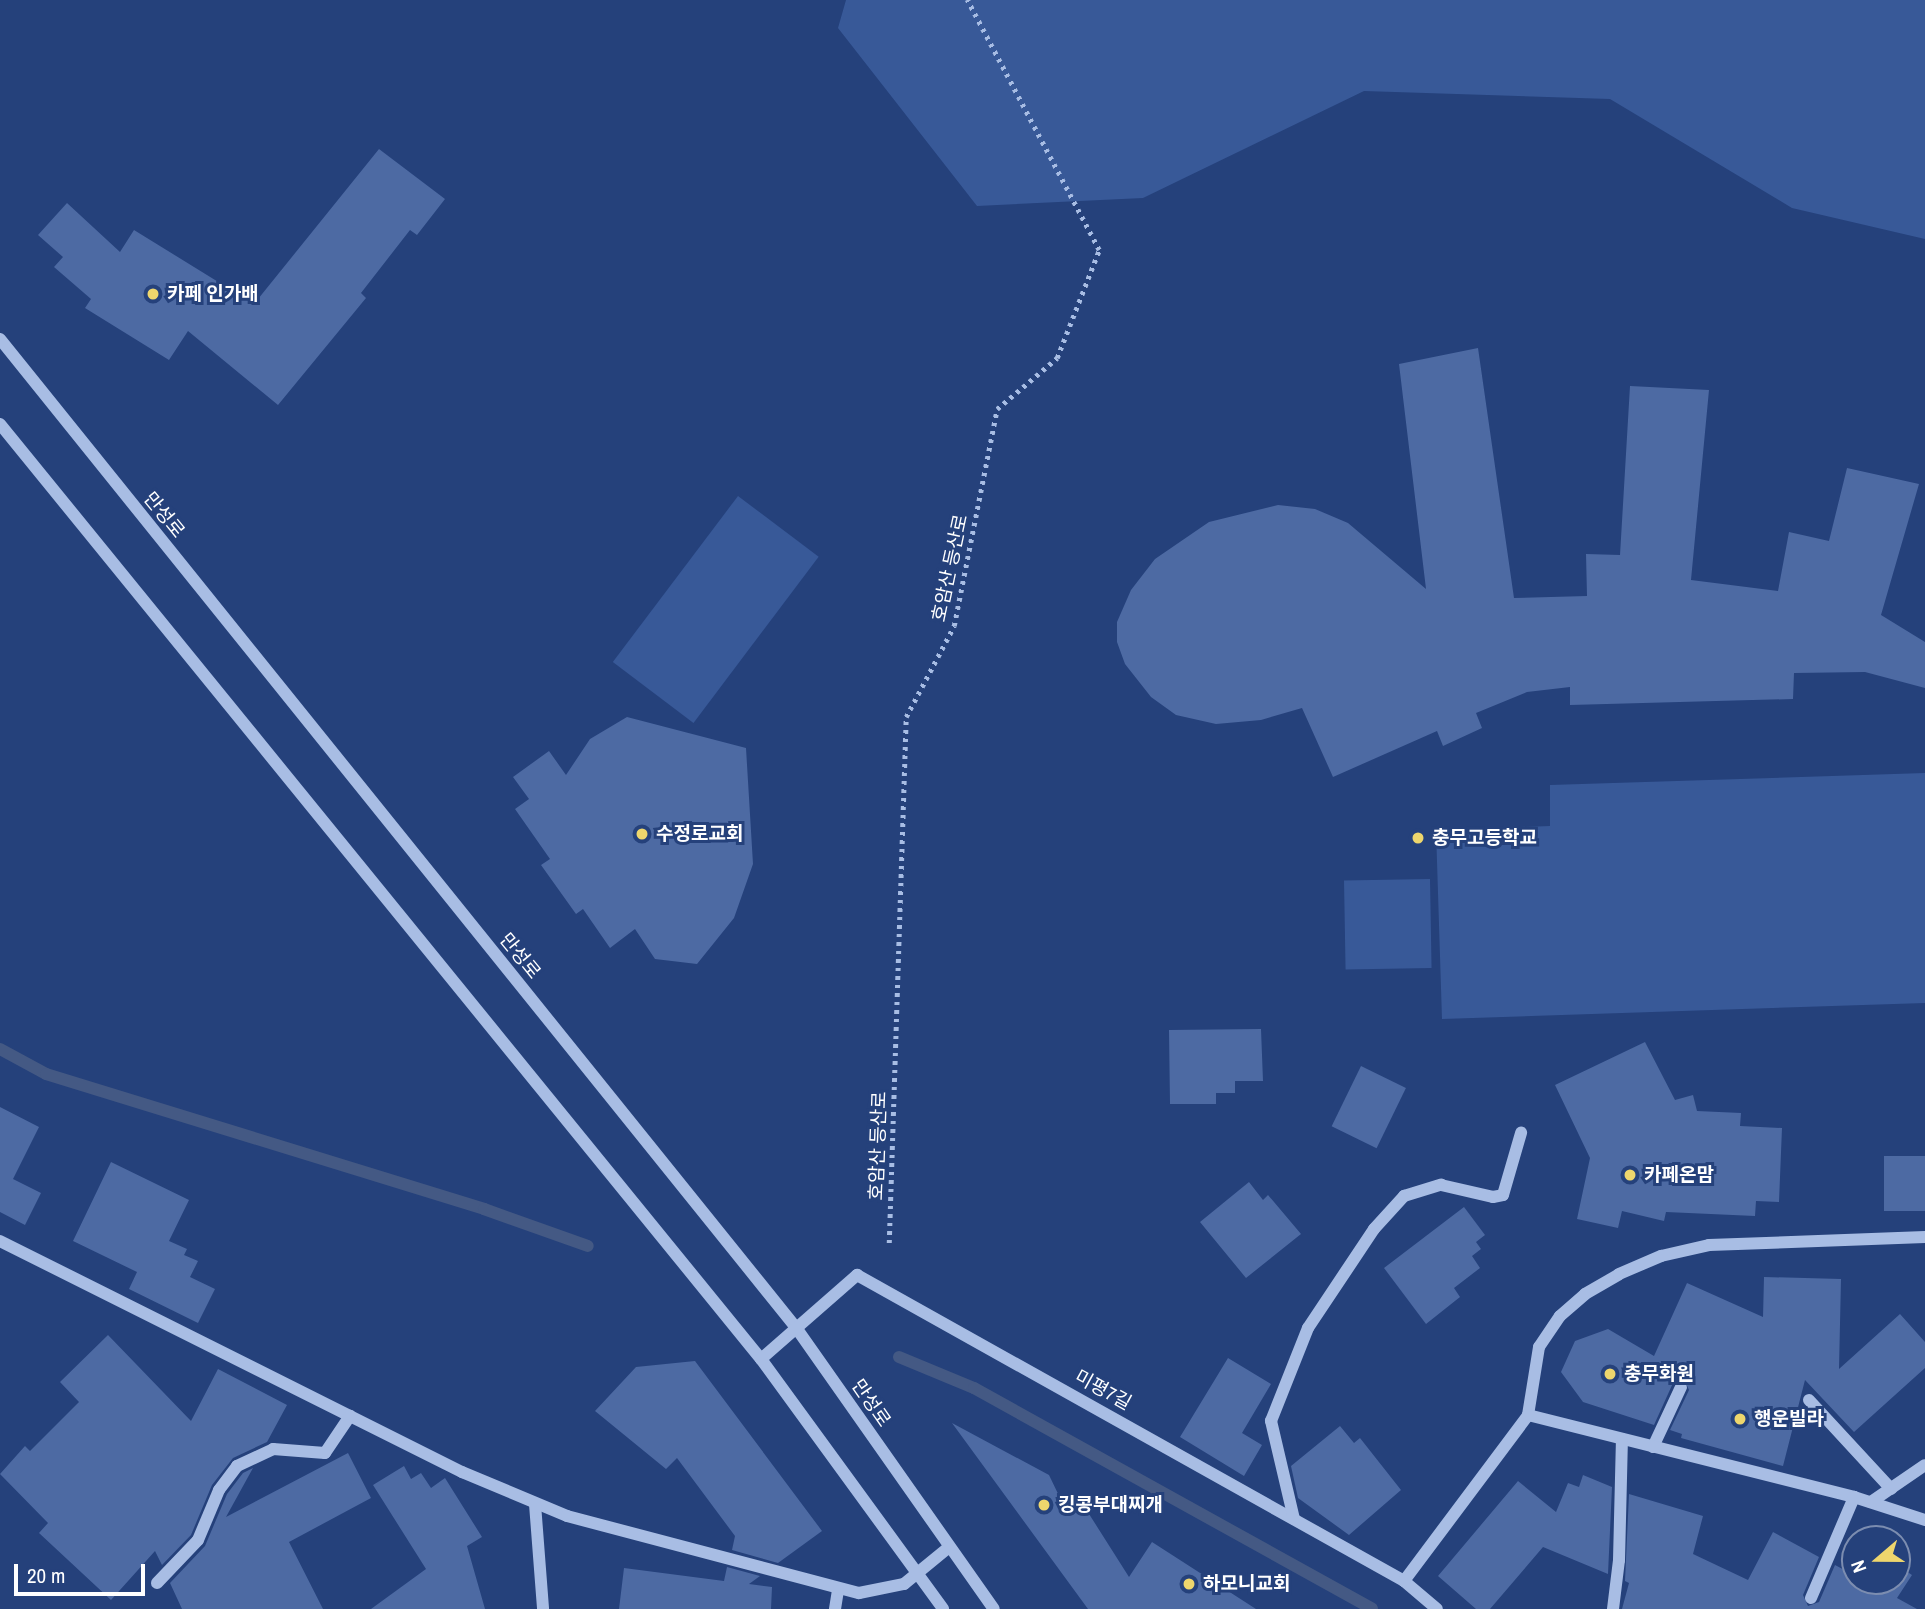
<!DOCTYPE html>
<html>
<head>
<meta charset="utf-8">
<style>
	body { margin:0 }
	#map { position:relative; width:1925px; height:1609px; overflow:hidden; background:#25417b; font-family:"Archivo Narrow","Noto Sans KR",sans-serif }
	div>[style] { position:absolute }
	.green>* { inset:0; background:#385998; transform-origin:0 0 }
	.stream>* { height:12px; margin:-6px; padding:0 6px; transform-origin:6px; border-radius:6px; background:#445984 }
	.building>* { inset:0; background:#4d6aa3; transform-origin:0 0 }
	.path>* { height:4.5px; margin-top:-2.25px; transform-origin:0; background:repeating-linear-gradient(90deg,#a8bde4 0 3.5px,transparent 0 8.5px) }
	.minor>* { height:12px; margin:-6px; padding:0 6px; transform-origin:6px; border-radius:6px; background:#a8bde4 }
	.dots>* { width:19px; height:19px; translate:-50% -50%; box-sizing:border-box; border:4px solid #25417b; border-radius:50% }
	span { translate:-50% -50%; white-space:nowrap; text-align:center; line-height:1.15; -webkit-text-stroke:6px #25417b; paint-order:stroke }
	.poi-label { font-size:19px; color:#fff; font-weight:700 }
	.left { translate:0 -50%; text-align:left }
	.street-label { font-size:19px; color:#fff }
	.north { position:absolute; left:1841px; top:1525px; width:70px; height:70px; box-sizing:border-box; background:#25417b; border:2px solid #7c8db0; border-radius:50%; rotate:250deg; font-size:19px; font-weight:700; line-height:28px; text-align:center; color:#fff }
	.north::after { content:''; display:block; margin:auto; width:24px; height:32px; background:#eed66d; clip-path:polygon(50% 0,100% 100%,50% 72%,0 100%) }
	.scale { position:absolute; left:14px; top:1564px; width:131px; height:32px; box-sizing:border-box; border:4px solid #fff; border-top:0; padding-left:9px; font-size:21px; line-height:24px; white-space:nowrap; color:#fff; -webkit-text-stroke:5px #25417b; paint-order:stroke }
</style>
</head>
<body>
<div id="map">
	<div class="green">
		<div style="clip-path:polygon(846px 0,1925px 0,1925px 239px,1792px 208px,1610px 99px,1364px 91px,1143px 198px,977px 206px,838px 28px)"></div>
		<div style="left:738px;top:496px;width:101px;height:208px;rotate:37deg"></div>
		<div style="clip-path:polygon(1925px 773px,1925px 1003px,1442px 1019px,1436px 830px,1550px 826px,1550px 785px)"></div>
		<div style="left:1430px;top:879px;width:89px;height:86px;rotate:89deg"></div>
	</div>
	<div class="stream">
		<div style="left:0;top:1049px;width:52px;rotate:28.5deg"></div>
		<div style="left:46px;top:1074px;width:458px;rotate:17.1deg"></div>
		<div style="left:484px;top:1209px;width:110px;rotate:19.6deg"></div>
		<div style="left:899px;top:1357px;width:81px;rotate:22.5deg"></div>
		<div style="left:974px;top:1388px;width:455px;rotate:29deg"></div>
	</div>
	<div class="building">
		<div style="clip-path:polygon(379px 149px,445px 199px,417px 235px,410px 230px,361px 293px,366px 298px,278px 405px,188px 331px,169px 360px,85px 308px,91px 299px,54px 267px,63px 257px,38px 235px,67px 203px,120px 252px,134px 230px,254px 304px)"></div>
		<div style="clip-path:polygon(1478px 348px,1514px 598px,1587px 596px,1586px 554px,1620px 555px,1630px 386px,1709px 390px,1691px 580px,1778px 591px,1789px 532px,1829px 541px,1847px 468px,1919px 484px,1881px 615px,1925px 642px,1925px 688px,1865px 672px,1794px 673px,1793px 699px,1570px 705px,1570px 687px,1527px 692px,1476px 713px,1482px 728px,1443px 746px,1437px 731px,1333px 777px,1302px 708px,1261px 720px,1216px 724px,1176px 715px,1151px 697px,1125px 664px,1117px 642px,1117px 622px,1131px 590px,1155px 559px,1209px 522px,1278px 505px,1315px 509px,1348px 523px,1426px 589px,1399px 364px)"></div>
		<div style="clip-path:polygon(627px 717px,746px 748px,753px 864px,734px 918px,697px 964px,655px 959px,635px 929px,610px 948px,583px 909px,576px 914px,541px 865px,550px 859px,515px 809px,529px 799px,513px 777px,549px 751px,566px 775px,590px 739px)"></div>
		<div style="clip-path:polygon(1261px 1029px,1263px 1081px,1235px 1081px,1235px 1093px,1216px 1093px,1216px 1104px,1170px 1104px,1169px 1030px)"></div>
		<div style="clip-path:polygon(1645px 1042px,1675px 1100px,1693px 1095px,1697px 1111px,1741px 1113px,1740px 1126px,1782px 1128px,1779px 1202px,1756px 1201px,1755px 1216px,1666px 1212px,1664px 1221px,1622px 1211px,1618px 1228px,1577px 1219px,1590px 1158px,1555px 1085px)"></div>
		<div style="left:1361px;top:1066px;width:50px;height:67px;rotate:26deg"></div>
		<div style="clip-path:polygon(0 1107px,39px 1127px,13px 1179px,41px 1193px,25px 1225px,0 1212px)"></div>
		<div style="left:1925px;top:1156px;width:55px;height:41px;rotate:90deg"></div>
		<div style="clip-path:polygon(111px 1162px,189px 1200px,169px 1241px,187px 1249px,184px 1255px,198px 1261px,190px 1277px,215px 1289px,198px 1323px,129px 1289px,137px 1272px,73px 1241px)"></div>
		<div style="clip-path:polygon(1249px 1182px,1263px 1200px,1268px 1195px,1301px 1234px,1246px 1278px,1200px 1222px)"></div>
		<div style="clip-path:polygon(1464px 1207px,1485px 1235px,1476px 1242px,1481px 1249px,1472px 1256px,1480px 1268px,1454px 1288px,1460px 1297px,1426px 1324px,1384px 1268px)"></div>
		<div style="clip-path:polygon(1764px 1277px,1841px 1279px,1839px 1369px,1900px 1314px,1925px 1342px,1925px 1368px,1854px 1432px,1805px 1380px,1783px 1466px,1681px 1438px,1682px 1434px,1670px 1430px,1689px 1390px,1684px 1379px,1673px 1383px,1654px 1425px,1583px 1402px,1561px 1372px,1575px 1341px,1608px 1329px,1654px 1356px,1687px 1283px,1763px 1317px)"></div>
		<div style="clip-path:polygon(108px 1335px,191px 1421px,218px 1369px,287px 1405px,267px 1442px,233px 1458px,212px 1485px,191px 1535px,162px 1565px,155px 1551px,111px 1600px,39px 1533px,48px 1523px,0 1474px,25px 1446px,30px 1451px,79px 1402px,60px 1382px)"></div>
		<div style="clip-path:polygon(1228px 1358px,1271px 1384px,1242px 1433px,1262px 1445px,1244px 1476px,1180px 1437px)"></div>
		<div style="clip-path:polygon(695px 1361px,822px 1531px,778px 1563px,732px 1550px,735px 1536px,677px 1458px,666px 1469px,595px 1411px,636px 1367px)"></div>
		<div style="clip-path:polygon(952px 1423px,1049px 1475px,1062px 1502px,1077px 1495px,1129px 1577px,1152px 1542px,1256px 1609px,1088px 1609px)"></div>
		<div style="clip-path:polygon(1340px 1426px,1354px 1443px,1360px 1438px,1401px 1490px,1349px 1535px,1298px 1498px,1291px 1466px)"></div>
		<div style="clip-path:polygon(348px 1453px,371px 1498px,289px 1542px,323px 1609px,182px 1609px,170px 1583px,205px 1546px,227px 1494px,243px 1473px,253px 1468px,226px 1517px)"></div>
		<div style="clip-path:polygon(404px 1466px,411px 1479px,421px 1473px,431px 1488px,445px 1478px,482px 1537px,467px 1546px,485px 1609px,371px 1609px,426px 1569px,373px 1485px)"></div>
		<div style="clip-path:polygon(1583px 1475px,1612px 1487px,1608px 1574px,1543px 1547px,1490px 1609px,1476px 1609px,1438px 1576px,1518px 1481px,1556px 1512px,1568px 1483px,1579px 1487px)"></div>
		<div style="clip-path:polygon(1629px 1494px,1703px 1516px,1693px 1554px,1748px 1580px,1773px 1532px,1819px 1557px,1803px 1595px,1808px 1606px,1819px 1602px,1835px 1565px,1852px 1574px,1855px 1570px,1855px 1581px,1897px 1581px,1897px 1565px,1912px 1575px,1897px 1598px,1917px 1609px,1622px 1609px,1629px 1583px,1625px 1581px)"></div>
		<div style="clip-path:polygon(727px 1567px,760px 1576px,749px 1584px,772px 1587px,771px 1609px,619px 1609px,624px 1568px,724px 1581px)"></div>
	</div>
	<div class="path">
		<div style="left:889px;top:1243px;width:526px;rotate:-88.15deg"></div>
		<div style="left:906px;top:717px;width:103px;rotate:-62.2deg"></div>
		<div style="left:954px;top:626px;width:221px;rotate:-78.8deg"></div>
		<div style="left:997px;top:409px;width:79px;rotate:-40.4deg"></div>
		<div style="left:1057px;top:358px;width:116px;rotate:-68.7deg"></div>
		<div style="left:1099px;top:250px;width:283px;rotate:-117.8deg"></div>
	</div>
	<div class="minor">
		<div style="left:0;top:339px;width:1271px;rotate:51.16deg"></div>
		<div style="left:797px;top:1329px;width:342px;rotate:54.9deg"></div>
		<div style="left:0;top:424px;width:1206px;rotate:50.86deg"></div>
		<div style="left:761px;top:1359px;width:309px;rotate:53.9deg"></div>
		<div style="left:0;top:1241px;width:517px;rotate:26.57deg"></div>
		<div style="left:462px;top:1472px;width:114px;rotate:22.7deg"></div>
		<div style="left:567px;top:1516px;width:302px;rotate:14.8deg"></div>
		<div style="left:859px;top:1593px;width:46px;rotate:-11.3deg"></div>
		<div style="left:904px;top:1584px;width:57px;rotate:-39.3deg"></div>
		<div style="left:761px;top:1359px;width:128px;rotate:-41.2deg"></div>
		<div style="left:857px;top:1275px;width:627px;rotate:29.22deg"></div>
		<div style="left:1404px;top:1581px;width:43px;rotate:40.3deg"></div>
		<div style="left:1809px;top:1400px;width:121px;rotate:47.3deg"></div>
		<div style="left:1528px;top:1415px;width:69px;rotate:-80.8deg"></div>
		<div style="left:1539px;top:1347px;width:37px;rotate:-56deg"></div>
		<div style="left:1560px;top:1316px;width:33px;rotate:-41deg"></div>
		<div style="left:1585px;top:1294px;width:39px;rotate:-30deg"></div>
		<div style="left:1619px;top:1274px;width:46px;rotate:-23.2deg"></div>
		<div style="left:1661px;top:1256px;width:49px;rotate:-12.9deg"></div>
		<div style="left:1709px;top:1245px;width:216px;rotate:-2.1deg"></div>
		<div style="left:1653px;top:1447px;width:66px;rotate:-65deg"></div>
		<div style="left:1871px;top:1502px;width:65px;rotate:-34.4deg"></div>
		<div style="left:535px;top:1504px;width:105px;rotate:85.6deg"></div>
		<div style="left:1294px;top:1519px;width:101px;rotate:-103.2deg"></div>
		<div style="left:1271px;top:1421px;width:100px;rotate:-68.3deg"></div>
		<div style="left:1308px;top:1328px;width:119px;rotate:-56.3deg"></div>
		<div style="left:1374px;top:1229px;width:45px;rotate:-47.7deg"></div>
		<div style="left:1404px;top:1196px;width:39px;rotate:-17deg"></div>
		<div style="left:1441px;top:1185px;width:53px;rotate:13deg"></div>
		<div style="left:1493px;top:1197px;width:10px;rotate:-11deg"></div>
		<div style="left:1503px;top:1195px;width:65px;rotate:-73.8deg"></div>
		<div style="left:1404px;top:1581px;width:207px;rotate:-53.2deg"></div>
		<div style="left:1528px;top:1415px;width:336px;rotate:14.1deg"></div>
		<div style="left:1854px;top:1497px;width:75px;rotate:17.9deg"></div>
		<div style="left:157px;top:1583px;width:59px;rotate:-46.4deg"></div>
		<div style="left:198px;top:1540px;width:54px;rotate:-67.2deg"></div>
		<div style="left:219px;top:1490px;width:30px;rotate:-53deg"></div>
		<div style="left:237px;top:1466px;width:40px;rotate:-25deg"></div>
		<div style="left:273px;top:1449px;width:52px;rotate:4.4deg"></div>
		<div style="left:325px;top:1453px;width:45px;rotate:-56deg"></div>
		<div style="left:1811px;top:1598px;width:110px;rotate:-66.9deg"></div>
		<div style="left:835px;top:1609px;width:18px;rotate:-81deg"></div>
		<div style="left:1613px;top:1609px;width:49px;rotate:-83deg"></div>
		<div style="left:1619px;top:1560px;width:121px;rotate:-88.6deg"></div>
	</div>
	<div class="dots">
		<div style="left:153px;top:294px;background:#eed66d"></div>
		<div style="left:642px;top:834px;background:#eed66d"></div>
		<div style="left:1418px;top:838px;background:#eed66d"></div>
		<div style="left:1630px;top:1175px;background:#eed66d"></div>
		<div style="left:1610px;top:1374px;background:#eed66d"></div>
		<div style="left:1740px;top:1419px;background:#eed66d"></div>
		<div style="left:1044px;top:1505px;background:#eed66d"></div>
		<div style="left:1189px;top:1584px;background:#eed66d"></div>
	</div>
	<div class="poi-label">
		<span class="left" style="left:167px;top:294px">카페 인가배</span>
		<span class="left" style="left:656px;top:834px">수정로교회</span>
		<span class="left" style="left:1432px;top:838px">충무고등학교</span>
		<span class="left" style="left:1644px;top:1175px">카페온맘</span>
		<span class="left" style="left:1624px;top:1374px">충무화원</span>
		<span class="left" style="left:1754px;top:1419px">행운빌라</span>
		<span class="left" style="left:1058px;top:1505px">킹콩부대찌개</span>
		<span class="left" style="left:1203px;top:1584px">하모니교회</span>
	</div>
	<div class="street-label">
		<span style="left:164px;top:515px;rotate:51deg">만성로</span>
		<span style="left:950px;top:568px;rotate:-78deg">호암산 등산로</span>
		<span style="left:520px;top:956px;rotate:51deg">만성로</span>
		<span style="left:878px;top:1146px;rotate:-88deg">호암산 등산로</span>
		<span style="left:1103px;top:1390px;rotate:29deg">미평7길</span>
		<span style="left:871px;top:1403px;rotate:55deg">만성로</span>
	</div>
	<div class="north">N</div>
	<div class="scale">20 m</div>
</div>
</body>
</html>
